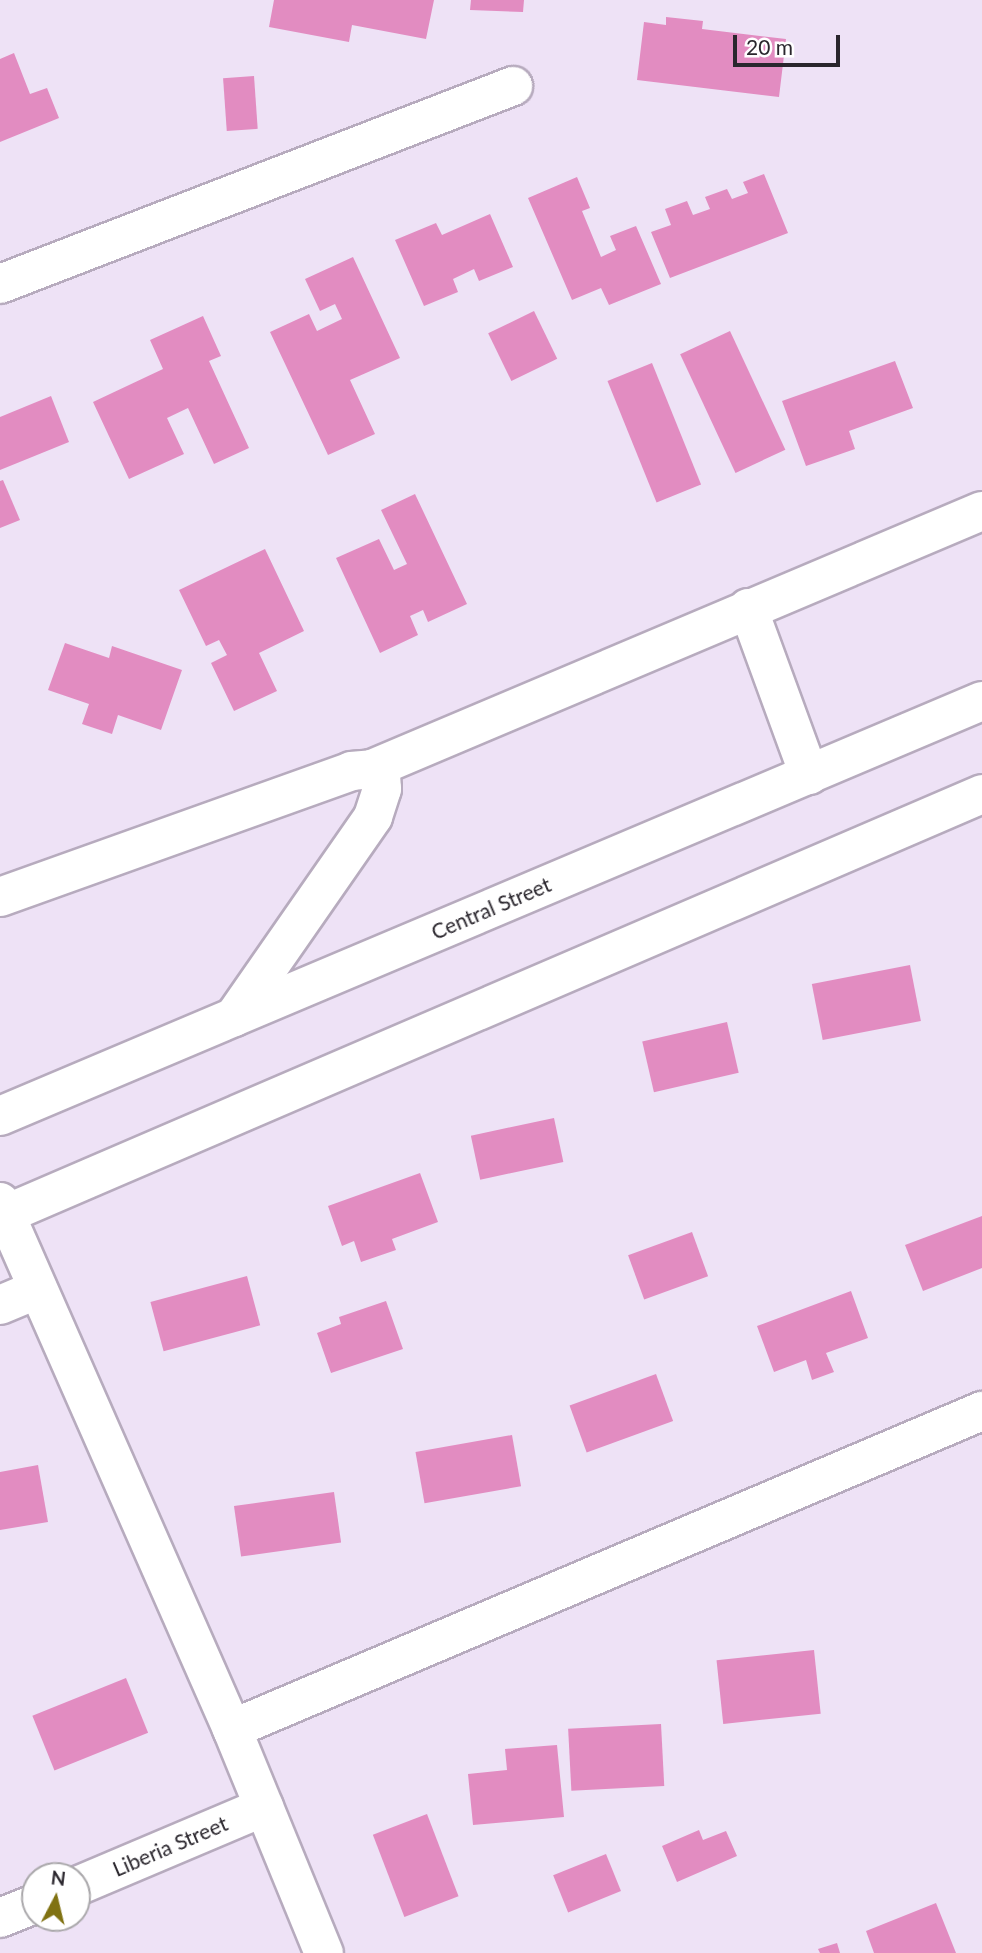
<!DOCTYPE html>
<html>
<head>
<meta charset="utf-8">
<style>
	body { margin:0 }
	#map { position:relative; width:982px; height:1953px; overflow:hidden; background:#eee2f6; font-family:Lato,sans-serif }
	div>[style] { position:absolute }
	.building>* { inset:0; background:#e28cc1; transform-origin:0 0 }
	.roads { filter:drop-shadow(2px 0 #b7abbe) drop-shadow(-2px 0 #b7abbe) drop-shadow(0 2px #b7abbe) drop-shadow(0 -2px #b7abbe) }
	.street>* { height:38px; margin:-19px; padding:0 19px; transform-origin:19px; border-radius:19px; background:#fff }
	.secondary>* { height:38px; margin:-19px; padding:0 19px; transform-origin:19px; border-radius:19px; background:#fff }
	span { translate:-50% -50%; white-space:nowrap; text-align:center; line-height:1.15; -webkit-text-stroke:6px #fff; paint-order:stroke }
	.street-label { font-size:21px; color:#2a262d }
	.north { position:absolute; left:21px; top:1862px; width:70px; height:70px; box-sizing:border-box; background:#fff; border:2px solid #aaa8ab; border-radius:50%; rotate:7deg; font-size:19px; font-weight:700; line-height:28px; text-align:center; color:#2a262d }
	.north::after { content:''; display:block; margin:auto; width:24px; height:32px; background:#807212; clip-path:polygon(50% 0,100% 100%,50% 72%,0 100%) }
	.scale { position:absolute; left:733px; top:35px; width:107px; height:32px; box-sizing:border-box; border:4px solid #2a262d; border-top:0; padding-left:9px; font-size:21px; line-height:24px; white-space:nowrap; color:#2a262d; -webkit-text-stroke:5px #fff; paint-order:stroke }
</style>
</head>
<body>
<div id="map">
	<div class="building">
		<div style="clip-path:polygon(274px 0,434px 0,426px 39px,352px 25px,349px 42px,269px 27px)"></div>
		<div style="clip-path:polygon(471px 0,524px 0,523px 12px,470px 10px)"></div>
		<div style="clip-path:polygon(666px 17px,703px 21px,702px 29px,786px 39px,779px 97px,637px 80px,644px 22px,666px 25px)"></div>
		<div style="clip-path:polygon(14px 53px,30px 94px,47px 88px,59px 118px,0 142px,0 59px)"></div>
		<div style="left:254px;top:76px;width:53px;height:31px;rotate:86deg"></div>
		<div style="clip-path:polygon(764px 174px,788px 233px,670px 278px,651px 232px,671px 225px,665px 209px,687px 201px,693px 215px,710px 209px,705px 197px,727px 189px,732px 199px,748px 193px,743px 182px)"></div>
		<div style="clip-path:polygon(577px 177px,590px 208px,582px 211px,601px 257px,616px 250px,610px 236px,636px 226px,661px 284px,609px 305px,601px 288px,572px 300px,528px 198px)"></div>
		<div style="clip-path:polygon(490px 214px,513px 267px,479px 281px,474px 269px,453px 279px,458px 292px,424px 306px,395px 240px,436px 223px,442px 235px)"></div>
		<div style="clip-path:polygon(353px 257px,400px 358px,350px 380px,375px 434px,328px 455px,270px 332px,309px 314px,317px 331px,342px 319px,335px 304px,320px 311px,305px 279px)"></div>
		<div style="left:534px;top:311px;width:53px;height:51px;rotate:64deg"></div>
		<div style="clip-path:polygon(203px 316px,221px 356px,209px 361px,249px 448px,214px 464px,188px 408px,167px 418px,184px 454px,129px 479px,93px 402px,163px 369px,150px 340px)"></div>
		<div style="left:730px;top:331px;width:131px;height:55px;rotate:65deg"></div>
		<div style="clip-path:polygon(895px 361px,913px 408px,849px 431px,855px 449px,806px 466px,782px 401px)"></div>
		<div style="left:652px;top:363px;width:131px;height:48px;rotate:68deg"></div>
		<div style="clip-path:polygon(51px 396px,69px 442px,0 470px,0 417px)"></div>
		<div style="clip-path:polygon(3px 480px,20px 520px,0 528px,0 481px)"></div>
		<div style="clip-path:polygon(415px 494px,467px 604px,428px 622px,423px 610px,410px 616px,418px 635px,380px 653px,336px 558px,379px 539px,394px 570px,407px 564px,381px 510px)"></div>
		<div style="clip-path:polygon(265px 549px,304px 631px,259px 653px,277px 691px,234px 711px,211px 663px,227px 655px,219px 640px,206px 646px,179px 590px)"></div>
		<div style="clip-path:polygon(65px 643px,109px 658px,112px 646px,182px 670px,161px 730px,118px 715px,112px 734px,82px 724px,89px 704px,48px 690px)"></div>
		<div style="left:910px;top:965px;width:57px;height:100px;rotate:79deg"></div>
		<div style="left:727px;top:1022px;width:52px;height:87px;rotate:77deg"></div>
		<div style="left:554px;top:1118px;width:45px;height:85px;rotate:78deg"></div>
		<div style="clip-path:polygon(420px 1173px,438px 1222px,392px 1239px,396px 1250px,361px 1262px,354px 1241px,342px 1246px,328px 1206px)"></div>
		<div style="clip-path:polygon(982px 1216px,982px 1268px,923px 1291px,905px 1245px)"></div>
		<div style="left:692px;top:1232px;width:47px;height:68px;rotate:70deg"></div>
		<div style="left:247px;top:1276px;width:51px;height:100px;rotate:75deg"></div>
		<div style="clip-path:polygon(851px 1291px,868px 1338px,826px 1353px,834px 1372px,812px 1380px,806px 1360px,774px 1372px,757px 1326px)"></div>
		<div style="clip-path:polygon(386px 1301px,403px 1349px,331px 1373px,317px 1333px,341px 1324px,339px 1317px)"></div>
		<div style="left:656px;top:1374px;width:50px;height:92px;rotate:70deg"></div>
		<div style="left:512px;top:1435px;width:52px;height:98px;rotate:80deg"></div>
		<div style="clip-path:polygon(38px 1465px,48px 1522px,0 1530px,0 1472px)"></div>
		<div style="left:334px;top:1492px;width:51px;height:101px;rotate:82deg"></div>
		<div style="left:814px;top:1650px;width:64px;height:98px;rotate:84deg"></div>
		<div style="left:126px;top:1678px;width:59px;height:101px;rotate:68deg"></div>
		<div style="left:661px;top:1724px;width:62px;height:93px;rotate:87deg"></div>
		<div style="clip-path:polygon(557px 1745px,564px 1817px,473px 1825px,468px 1774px,507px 1770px,505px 1749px)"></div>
		<div style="left:427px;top:1814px;width:88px;height:58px;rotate:69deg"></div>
		<div style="clip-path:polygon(699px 1830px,703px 1840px,726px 1831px,737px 1856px,677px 1882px,662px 1846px)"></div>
		<div style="left:606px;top:1854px;width:40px;height:57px;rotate:68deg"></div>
		<div style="clip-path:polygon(936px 1903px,956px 1953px,874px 1953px,866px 1931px)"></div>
		<div style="clip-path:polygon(837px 1943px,840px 1953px,820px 1953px,818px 1949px)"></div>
	</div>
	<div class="roads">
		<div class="street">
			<div style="left:0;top:284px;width:550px;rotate:-21.1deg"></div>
			<div style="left:748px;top:608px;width:178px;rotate:69.9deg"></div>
			<div style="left:372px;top:769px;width:662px;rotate:-22.93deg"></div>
			<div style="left:0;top:897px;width:373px;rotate:-19.7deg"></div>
			<div style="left:351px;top:771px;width:21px;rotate:-5deg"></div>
			<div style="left:372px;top:769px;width:11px;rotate:34deg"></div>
			<div style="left:381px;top:775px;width:14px;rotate:86deg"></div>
			<div style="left:382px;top:789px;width:29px;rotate:108deg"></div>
			<div style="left:373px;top:817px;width:244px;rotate:124.8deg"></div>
			<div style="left:0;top:1202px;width:576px;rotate:66.24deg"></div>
			<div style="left:232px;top:1729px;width:242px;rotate:67.7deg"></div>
			<div style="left:6px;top:1214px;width:1063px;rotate:-23.28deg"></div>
			<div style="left:0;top:1305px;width:41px;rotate:-22.8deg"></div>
			<div style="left:232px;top:1729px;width:815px;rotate:-22.98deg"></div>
			<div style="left:77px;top:1886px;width:203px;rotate:-22.9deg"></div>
			<div style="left:0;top:1918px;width:38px;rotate:-22deg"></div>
		</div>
		<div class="secondary">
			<div style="left:0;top:1116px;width:1066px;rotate:-22.91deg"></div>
		</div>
	</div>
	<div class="street-label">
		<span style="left:491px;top:908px;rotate:-23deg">Central Street</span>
		<span style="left:170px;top:1846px;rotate:-23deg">Liberia Street</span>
	</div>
	<div class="north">N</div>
	<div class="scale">20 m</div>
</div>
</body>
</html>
